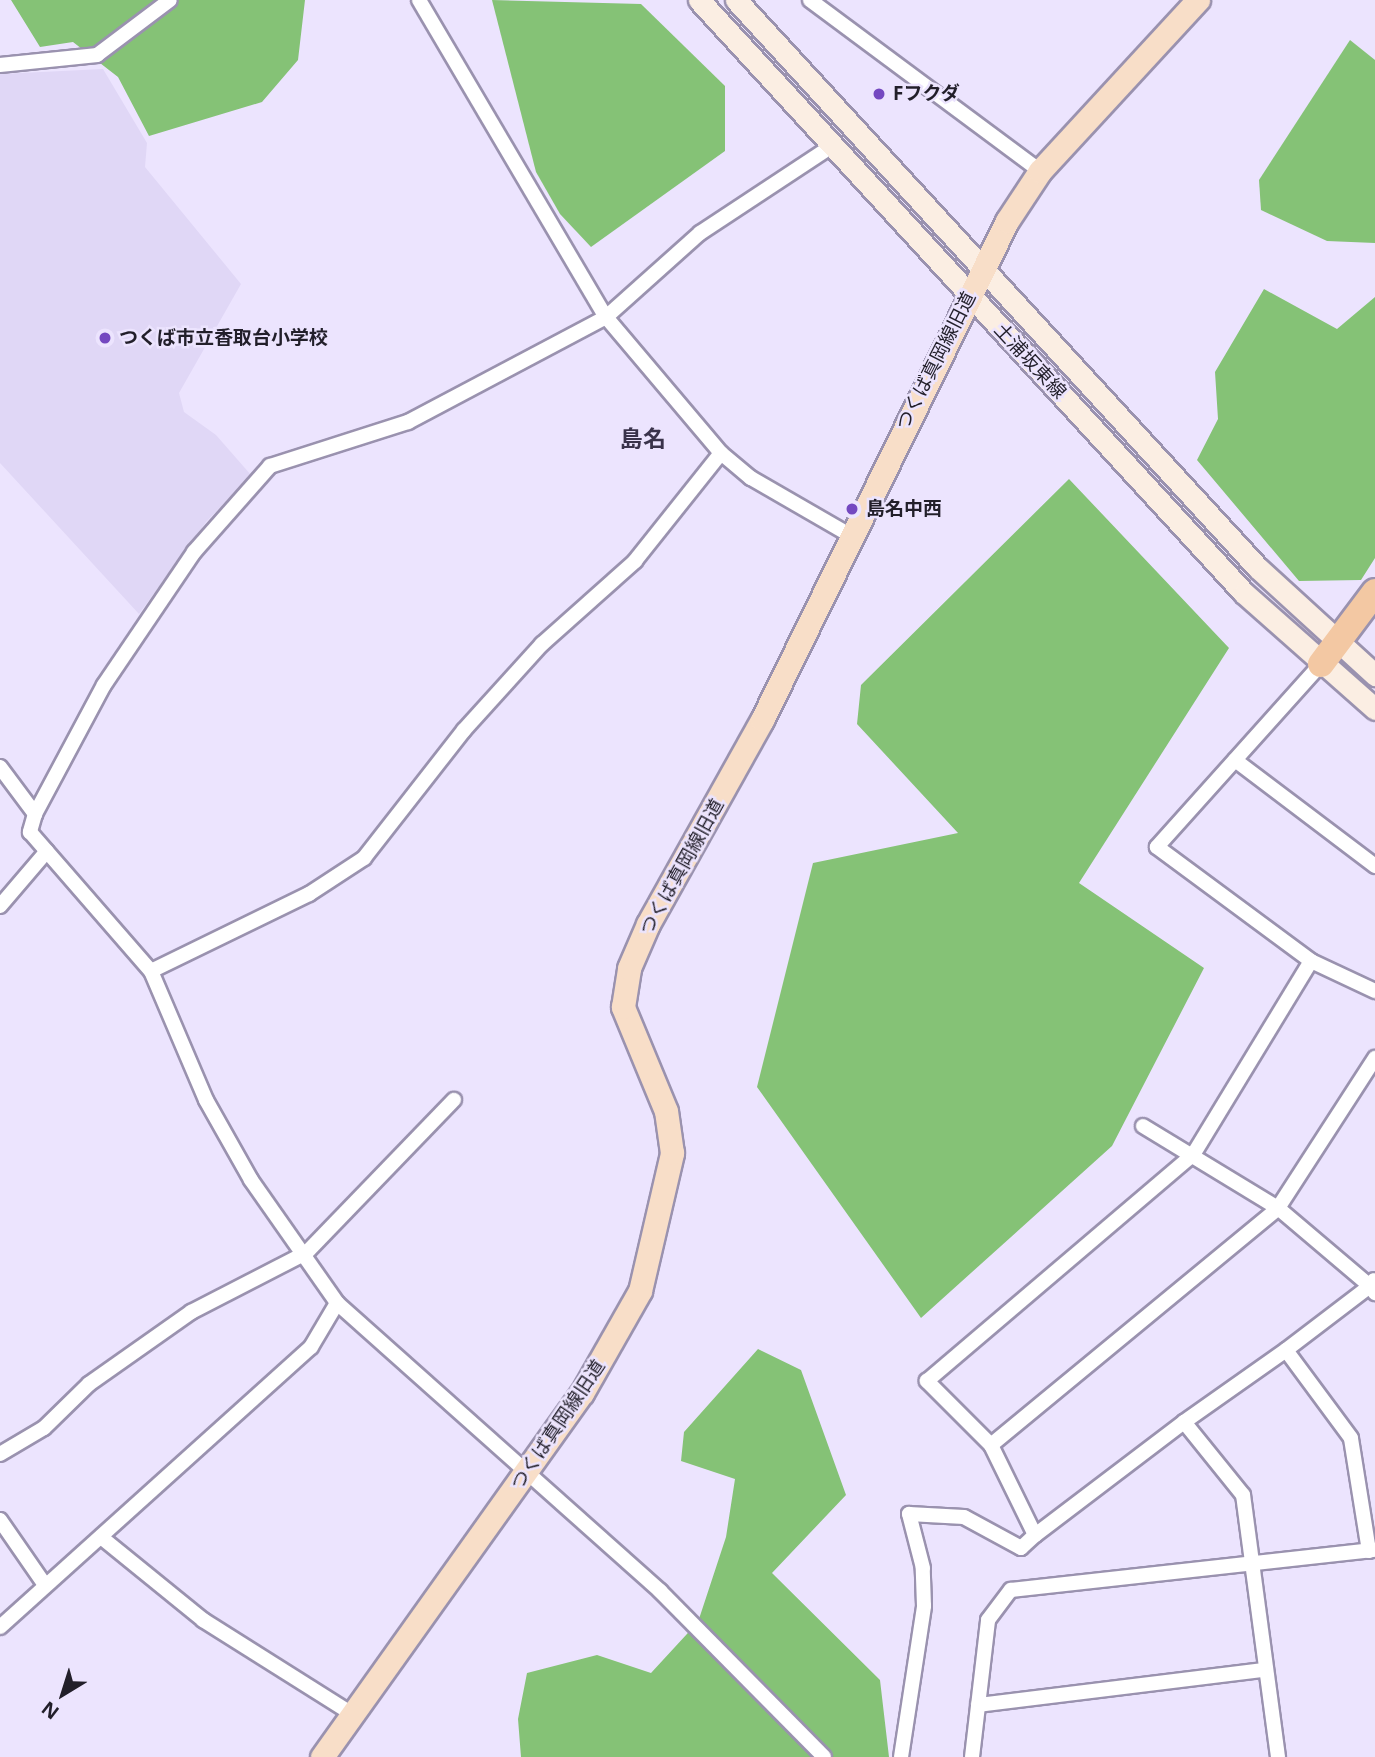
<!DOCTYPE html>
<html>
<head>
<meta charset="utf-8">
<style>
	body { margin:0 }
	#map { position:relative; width:1375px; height:1757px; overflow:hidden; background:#ece4fe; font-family:"Open Sans","Noto Sans JP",sans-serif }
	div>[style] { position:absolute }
	.built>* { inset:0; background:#e0d7f6 }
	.forest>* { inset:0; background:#85c276 }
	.roads { filter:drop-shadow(2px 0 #9a92af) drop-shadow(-2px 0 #9a92af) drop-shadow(0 2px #9a92af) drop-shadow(0 -2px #9a92af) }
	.minor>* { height:14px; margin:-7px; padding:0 7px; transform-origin:7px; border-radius:7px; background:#fff }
	.secondary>* { height:21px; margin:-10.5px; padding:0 10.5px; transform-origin:10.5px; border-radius:10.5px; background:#fbeee3 }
	.primary>* { height:23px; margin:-11.5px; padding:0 11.5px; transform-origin:11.5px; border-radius:11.5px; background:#f8dec8 }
	.motorway>* { height:26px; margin:-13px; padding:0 13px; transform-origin:13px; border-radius:13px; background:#f3c8a3 }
	.dots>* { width:19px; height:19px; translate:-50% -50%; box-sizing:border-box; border:4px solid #ece4fe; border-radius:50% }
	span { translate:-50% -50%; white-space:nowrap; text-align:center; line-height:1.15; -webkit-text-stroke:5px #ece4fe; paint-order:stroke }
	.poi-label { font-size:19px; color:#221f2a; font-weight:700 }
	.left { translate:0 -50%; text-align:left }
	.street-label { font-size:19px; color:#221f2a }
	.quarter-label { font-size:23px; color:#3a334b; font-weight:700 }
	.north { position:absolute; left:28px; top:1659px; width:70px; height:70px; -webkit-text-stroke:5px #ece4fe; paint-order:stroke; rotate:218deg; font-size:19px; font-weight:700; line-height:28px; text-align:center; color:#221f2a }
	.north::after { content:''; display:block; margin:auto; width:24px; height:32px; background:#221f2a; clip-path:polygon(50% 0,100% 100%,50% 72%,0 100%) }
</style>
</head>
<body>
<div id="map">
	<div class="built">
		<div style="clip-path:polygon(103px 69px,147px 143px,145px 167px,241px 284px,179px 393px,184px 412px,216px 435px,251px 475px,206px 522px,139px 614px,0 463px,0 74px)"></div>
	</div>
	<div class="forest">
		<div style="clip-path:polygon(11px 0,305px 0,298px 60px,262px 102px,149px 136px,118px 77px,73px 42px,40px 47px)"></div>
		<div style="clip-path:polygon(492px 0,641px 4px,725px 86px,725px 151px,591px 247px,560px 214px,536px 172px)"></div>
		<div style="clip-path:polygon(1350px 40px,1375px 60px,1375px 243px,1327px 241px,1261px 210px,1259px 180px)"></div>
		<div style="clip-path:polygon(1264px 289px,1337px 329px,1375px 297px,1375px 558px,1361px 580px,1299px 581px,1197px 460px,1218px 419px,1215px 372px)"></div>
		<div style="clip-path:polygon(1069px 479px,1229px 648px,1079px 883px,1204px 968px,1112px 1146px,921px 1318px,757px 1087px,813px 863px,958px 833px,857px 724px,861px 685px)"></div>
		<div style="clip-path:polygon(758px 1349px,801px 1370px,846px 1495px,772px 1573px,880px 1680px,889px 1757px,521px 1757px,518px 1719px,527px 1673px,597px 1655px,651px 1673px,698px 1622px,726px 1537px,735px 1479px,681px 1461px,684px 1432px)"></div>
	</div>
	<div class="roads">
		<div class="minor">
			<div style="left:419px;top:0;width:368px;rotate:59.5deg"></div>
			<div style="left:606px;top:317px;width:178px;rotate:49.8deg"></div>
			<div style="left:721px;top:453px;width:39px;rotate:40deg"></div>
			<div style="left:751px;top:478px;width:112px;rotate:30deg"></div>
			<div style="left:810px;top:0;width:287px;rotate:36.6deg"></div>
			<div style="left:0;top:65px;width:98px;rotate:-5.9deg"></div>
			<div style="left:97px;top:55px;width:91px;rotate:-37deg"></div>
			<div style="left:1321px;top:664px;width:246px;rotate:131.9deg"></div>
			<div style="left:1157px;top:847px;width:192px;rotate:36.5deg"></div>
			<div style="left:1311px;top:961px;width:71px;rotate:25.1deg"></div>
			<div style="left:1235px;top:760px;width:176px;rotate:37.1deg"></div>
			<div style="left:0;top:767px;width:59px;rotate:53.3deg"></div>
			<div style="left:35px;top:814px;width:19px;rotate:106deg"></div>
			<div style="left:30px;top:832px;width:184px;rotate:49deg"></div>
			<div style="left:151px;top:971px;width:140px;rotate:66.9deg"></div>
			<div style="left:206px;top:1100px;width:92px;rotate:60.6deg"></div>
			<div style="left:251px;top:1180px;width:150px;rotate:55deg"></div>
			<div style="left:337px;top:1303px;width:433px;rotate:41.7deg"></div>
			<div style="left:660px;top:1591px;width:233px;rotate:45.3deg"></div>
			<div style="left:35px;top:814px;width:146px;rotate:-61.9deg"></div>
			<div style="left:104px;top:685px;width:161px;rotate:-55.9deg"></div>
			<div style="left:194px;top:552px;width:115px;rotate:-48.5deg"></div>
			<div style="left:270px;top:466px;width:145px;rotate:-17.7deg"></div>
			<div style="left:408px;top:422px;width:224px;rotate:-27.9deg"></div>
			<div style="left:606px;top:317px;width:126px;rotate:-41.8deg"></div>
			<div style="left:700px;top:233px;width:158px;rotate:-33.4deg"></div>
			<div style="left:0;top:906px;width:72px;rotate:-49.5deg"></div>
			<div style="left:151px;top:971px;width:176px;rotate:-26deg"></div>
			<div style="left:309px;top:894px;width:66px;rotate:-33.2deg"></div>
			<div style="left:364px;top:858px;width:162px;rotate:-52deg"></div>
			<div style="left:464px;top:730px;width:116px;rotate:-47.8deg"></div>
			<div style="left:542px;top:644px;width:125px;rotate:-41.7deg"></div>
			<div style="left:635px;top:561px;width:138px;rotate:-51.5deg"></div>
			<div style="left:1143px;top:1126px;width:158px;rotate:31.3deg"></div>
			<div style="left:1278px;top:1208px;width:121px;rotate:40.3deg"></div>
			<div style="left:1370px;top:1286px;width:7px;rotate:-56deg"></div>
			<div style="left:1184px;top:1422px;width:187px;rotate:142.8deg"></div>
			<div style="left:1035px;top:1535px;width:100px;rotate:-116.1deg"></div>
			<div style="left:991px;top:1445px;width:372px;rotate:-39.5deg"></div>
			<div style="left:1278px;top:1208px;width:179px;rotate:-57.1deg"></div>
			<div style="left:991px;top:1445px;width:91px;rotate:-135deg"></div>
			<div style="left:927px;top:1381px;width:349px;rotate:-40.4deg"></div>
			<div style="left:1193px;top:1155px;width:227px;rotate:-58.7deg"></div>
			<div style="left:0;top:1454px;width:51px;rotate:-30.6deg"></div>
			<div style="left:44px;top:1428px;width:63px;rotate:-44.4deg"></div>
			<div style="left:89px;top:1384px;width:125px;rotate:-35.2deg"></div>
			<div style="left:191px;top:1312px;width:129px;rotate:-27.2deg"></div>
			<div style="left:306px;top:1253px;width:213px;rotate:-46deg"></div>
			<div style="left:0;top:1520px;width:79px;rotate:55.3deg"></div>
			<div style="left:101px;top:1537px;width:132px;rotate:39.1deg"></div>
			<div style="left:203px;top:1620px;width:178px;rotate:32.2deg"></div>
			<div style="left:1369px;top:1551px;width:114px;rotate:-99.1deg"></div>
			<div style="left:1351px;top:1438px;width:109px;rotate:-126.5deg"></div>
			<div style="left:1286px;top:1350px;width:106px;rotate:-37.3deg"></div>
			<div style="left:1370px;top:1286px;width:9px;rotate:54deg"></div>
			<div style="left:0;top:1627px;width:418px;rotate:-42deg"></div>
			<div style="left:311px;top:1347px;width:51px;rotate:-59.4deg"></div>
			<div style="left:978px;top:1705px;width:289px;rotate:-7deg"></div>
			<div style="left:901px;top:1757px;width:153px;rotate:-81.3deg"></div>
			<div style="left:924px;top:1606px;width:38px;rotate:-92deg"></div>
			<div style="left:923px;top:1568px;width:56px;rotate:-104.5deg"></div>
			<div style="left:909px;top:1514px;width:55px;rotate:3.1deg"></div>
			<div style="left:964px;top:1517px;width:65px;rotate:28.5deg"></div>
			<div style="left:1021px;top:1548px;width:19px;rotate:-43deg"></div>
			<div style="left:972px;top:1757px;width:138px;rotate:-83.3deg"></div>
			<div style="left:988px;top:1620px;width:38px;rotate:-53deg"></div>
			<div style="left:1011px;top:1590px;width:366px;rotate:-6.3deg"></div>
			<div style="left:1278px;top:1757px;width:264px;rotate:-97.6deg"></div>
			<div style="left:1243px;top:1495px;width:94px;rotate:-128.9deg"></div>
			<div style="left:1184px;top:1422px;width:125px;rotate:-35.2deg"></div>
		</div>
		<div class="secondary">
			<div style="left:699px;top:0;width:805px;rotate:47.42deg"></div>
			<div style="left:1244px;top:593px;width:175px;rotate:41.5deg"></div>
			<div style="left:736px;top:0;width:771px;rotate:47.42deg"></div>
			<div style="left:1258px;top:568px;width:159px;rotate:42.4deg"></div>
		</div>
		<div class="primary">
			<div style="left:322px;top:1757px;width:447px;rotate:-54.5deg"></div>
			<div style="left:582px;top:1393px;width:117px;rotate:-60.4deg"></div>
			<div style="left:640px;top:1291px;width:142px;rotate:-76.9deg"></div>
			<div style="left:672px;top:1153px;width:42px;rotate:-98.1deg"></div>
			<div style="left:666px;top:1111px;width:113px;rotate:-112.5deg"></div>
			<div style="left:623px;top:1007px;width:39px;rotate:-81deg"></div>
			<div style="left:629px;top:968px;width:48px;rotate:-66.6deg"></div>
			<div style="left:648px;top:924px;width:234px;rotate:-60.8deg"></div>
			<div style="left:762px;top:720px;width:556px;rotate:-63.85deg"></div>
			<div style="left:1007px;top:221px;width:60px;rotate:-56.6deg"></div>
			<div style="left:1040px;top:171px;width:233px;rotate:-47.3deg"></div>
		</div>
		<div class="motorway">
			<div style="left:1321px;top:664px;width:90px;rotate:-53.1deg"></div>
		</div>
	</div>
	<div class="dots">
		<div style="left:879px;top:94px;background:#7448c0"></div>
		<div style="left:105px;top:338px;background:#7448c0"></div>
		<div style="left:852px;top:509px;background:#7448c0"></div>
	</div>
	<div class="poi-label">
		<span class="left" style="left:893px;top:94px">Fフクダ</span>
		<span class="left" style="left:119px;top:338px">つくば市立香取台小学校</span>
		<span class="left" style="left:866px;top:509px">島名中西</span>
	</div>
	<div class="street-label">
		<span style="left:936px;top:361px;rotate:-63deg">つくば真岡線旧道</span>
		<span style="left:1030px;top:361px;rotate:47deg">土浦坂東線</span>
		<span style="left:682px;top:867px;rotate:-61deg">つくば真岡線旧道</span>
		<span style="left:558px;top:1425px;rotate:-56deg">つくば真岡線旧道</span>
	</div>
	<div class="quarter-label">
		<span style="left:643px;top:438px">島名</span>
	</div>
	<div class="north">N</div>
</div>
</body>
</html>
